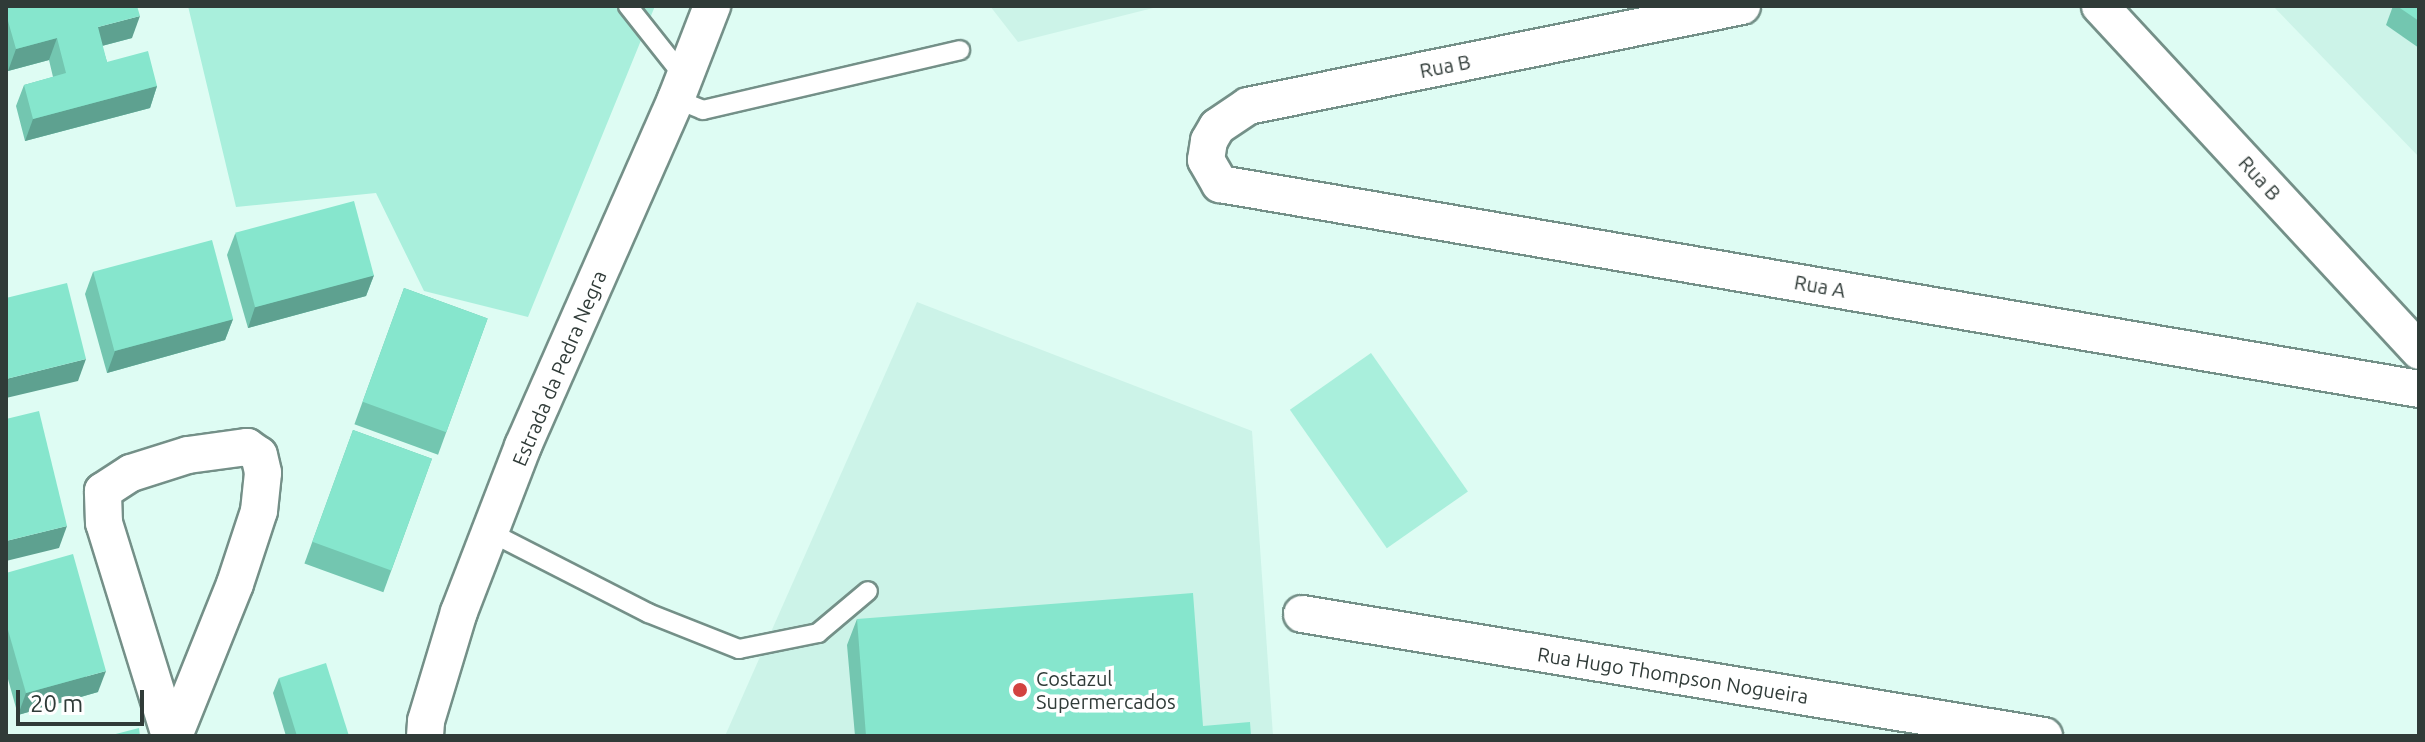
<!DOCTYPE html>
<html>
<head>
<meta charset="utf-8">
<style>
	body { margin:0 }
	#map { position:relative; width:2425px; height:742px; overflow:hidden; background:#defcf3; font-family:Ubuntu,sans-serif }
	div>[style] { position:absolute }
	.built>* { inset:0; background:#ccf3e8 }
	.green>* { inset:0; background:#a9efdc; transform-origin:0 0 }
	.roads { filter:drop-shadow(2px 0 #749088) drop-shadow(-2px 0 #749088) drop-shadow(0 2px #749088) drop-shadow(0 -2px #749088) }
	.service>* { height:18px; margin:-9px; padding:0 9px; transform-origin:9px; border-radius:9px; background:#fff }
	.minor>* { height:36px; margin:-18px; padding:0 18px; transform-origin:18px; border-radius:18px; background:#fff }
	.wall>* { inset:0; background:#73c6b0; transform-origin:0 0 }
	.shaded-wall>* { inset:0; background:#5ea190 }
	.building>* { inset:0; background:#86e6cd; transform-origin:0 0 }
	.dots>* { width:22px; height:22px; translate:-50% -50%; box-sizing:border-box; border:4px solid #fff; border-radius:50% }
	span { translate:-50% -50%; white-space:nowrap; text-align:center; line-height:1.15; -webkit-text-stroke:7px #fff; paint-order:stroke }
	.street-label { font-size:20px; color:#303b38 }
	.poi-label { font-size:20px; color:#303b38 }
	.left { translate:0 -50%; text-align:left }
	.frame { position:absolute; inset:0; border:8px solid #303b38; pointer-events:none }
	.scale { position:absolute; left:16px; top:690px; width:128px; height:36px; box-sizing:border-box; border:4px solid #303b38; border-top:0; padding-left:10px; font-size:24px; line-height:28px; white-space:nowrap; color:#303b38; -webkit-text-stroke:6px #fff; paint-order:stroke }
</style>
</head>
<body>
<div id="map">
	<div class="built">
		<div style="clip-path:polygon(990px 6px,1161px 6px,1018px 42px)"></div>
		<div style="clip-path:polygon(2273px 6px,2419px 6px,2419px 157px)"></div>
		<div style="clip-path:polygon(917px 302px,1252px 431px,1273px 736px,725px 736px)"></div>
	</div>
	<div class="green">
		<div style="clip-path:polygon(188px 6px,655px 6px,528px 317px,424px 291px,376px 193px,236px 207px)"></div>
		<div style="left:1371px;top:353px;width:169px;height:99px;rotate:55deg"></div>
	</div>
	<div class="roads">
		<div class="service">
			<div style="left:628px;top:6px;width:92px;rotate:51.6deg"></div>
			<div style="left:676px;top:99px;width:29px;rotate:22deg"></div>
			<div style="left:703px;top:110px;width:264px;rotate:-13.1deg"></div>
			<div style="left:490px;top:532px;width:178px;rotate:27.1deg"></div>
			<div style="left:648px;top:613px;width:98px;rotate:21.6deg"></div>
			<div style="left:739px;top:649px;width:81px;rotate:-11.4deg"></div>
			<div style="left:818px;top:633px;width:65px;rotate:-40deg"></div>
		</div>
		<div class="minor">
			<div style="left:1742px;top:6px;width:504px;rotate:168.56deg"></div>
			<div style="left:1248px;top:106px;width:37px;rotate:146deg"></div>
			<div style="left:1217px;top:127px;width:16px;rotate:120deg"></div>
			<div style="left:1209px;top:141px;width:19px;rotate:99deg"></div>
			<div style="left:1206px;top:160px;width:28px;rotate:60deg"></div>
			<div style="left:1220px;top:184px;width:1216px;rotate:9.7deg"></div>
			<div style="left:2100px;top:6px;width:470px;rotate:47.2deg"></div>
			<div style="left:1302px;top:614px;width:752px;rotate:9.34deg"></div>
			<div style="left:170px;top:736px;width:223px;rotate:-107.2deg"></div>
			<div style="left:104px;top:523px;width:32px;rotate:-92deg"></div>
			<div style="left:103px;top:491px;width:33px;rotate:-33deg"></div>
			<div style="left:131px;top:473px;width:60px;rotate:-17.5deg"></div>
			<div style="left:188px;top:455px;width:60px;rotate:-7.7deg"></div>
			<div style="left:247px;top:447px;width:14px;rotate:34deg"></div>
			<div style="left:259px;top:455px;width:18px;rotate:77deg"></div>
			<div style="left:263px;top:473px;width:38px;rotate:96deg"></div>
			<div style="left:259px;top:511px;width:77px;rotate:108.2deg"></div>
			<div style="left:235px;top:584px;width:164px;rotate:111.9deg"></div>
			<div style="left:425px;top:736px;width:15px;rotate:-86deg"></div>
			<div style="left:426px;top:721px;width:114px;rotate:-73.2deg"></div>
			<div style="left:459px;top:612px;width:178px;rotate:-68.9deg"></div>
			<div style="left:523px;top:446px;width:379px;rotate:-66.2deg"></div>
			<div style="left:676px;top:99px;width:100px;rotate:-68.8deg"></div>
		</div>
	</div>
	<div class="wall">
		<div style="clip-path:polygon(6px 6px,132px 38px,102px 46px,107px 62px,157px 86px,150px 108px,25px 141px,16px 106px,24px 85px,53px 77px,49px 60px,8px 71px,6px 65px)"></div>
		<div style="clip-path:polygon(2393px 6px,2419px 6px,2419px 48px,2386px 25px)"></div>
		<div style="clip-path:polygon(235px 234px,374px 275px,366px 296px,248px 328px,227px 255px)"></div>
		<div style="clip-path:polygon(93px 272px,233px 319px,225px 340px,107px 373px,85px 294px)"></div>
		<div style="left:404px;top:288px;width:89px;height:145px;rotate:20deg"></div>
		<div style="left:353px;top:430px;width:84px;height:142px;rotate:20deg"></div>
		<div style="clip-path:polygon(6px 573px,98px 692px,18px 715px,6px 672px)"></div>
		<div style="clip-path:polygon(857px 619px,1203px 726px,1251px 736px,855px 736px,847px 645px)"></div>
		<div style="clip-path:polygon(279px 678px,349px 736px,286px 736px,273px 693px)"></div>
	</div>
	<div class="shaded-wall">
		<div style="clip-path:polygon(140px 16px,132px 38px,90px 49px,98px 27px)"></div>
		<div style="clip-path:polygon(57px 38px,49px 60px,8px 71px,16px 49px)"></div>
		<div style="clip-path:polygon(157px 86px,150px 108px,25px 141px,33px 119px)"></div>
		<div style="clip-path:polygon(374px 275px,366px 296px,248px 328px,255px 307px)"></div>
		<div style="clip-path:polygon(233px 319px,225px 340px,107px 373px,115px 351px)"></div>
		<div style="clip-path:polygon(86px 359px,78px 381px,6px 398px,6px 379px)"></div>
		<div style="clip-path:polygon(67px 526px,59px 548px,6px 561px,6px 541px)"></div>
		<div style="clip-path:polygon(106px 671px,98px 692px,18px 715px,26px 693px)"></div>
	</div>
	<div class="building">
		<div style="clip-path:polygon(11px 6px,137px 6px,140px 16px,98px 27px,107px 62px,148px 51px,157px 86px,33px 119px,24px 85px,66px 73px,57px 38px,16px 49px,6px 14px,6px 7px)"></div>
		<div style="clip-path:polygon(2397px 6px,2419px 6px,2419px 21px)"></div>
		<div style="left:354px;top:201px;width:77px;height:123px;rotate:75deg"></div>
		<div style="left:212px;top:240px;width:82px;height:123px;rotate:75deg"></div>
		<div style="clip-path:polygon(67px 283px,86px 359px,6px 379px,6px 298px)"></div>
		<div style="left:404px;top:288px;width:89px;height:121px;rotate:20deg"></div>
		<div style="clip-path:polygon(39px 411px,67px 526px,6px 541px,6px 419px)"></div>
		<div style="left:353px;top:430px;width:84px;height:119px;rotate:20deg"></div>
		<div style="clip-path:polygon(73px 554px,106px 671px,26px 693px,6px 623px,6px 573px)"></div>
		<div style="clip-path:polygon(1193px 593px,1203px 726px,1250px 722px,1251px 736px,866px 736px,857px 619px)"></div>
		<div style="clip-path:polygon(326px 663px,349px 736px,297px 736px,279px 678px)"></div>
		<div style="clip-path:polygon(139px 728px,140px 736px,108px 736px)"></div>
	</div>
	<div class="dots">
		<div style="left:1020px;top:690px;background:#d24340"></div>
	</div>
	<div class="street-label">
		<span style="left:1445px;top:66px;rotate:-11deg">Rua B</span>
		<span style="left:2260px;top:178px;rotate:48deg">Rua B</span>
		<span style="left:1820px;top:286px;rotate:10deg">Rua A</span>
		<span style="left:559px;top:368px;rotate:-67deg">Estrada da Pedra Negra</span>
		<span style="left:1673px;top:675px;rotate:9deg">Rua Hugo Thompson Nogueira</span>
	</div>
	<div class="poi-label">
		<span class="left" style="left:1036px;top:690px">Costazul<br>Supermercados</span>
	</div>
	<div class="frame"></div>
	<div class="scale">20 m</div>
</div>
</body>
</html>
